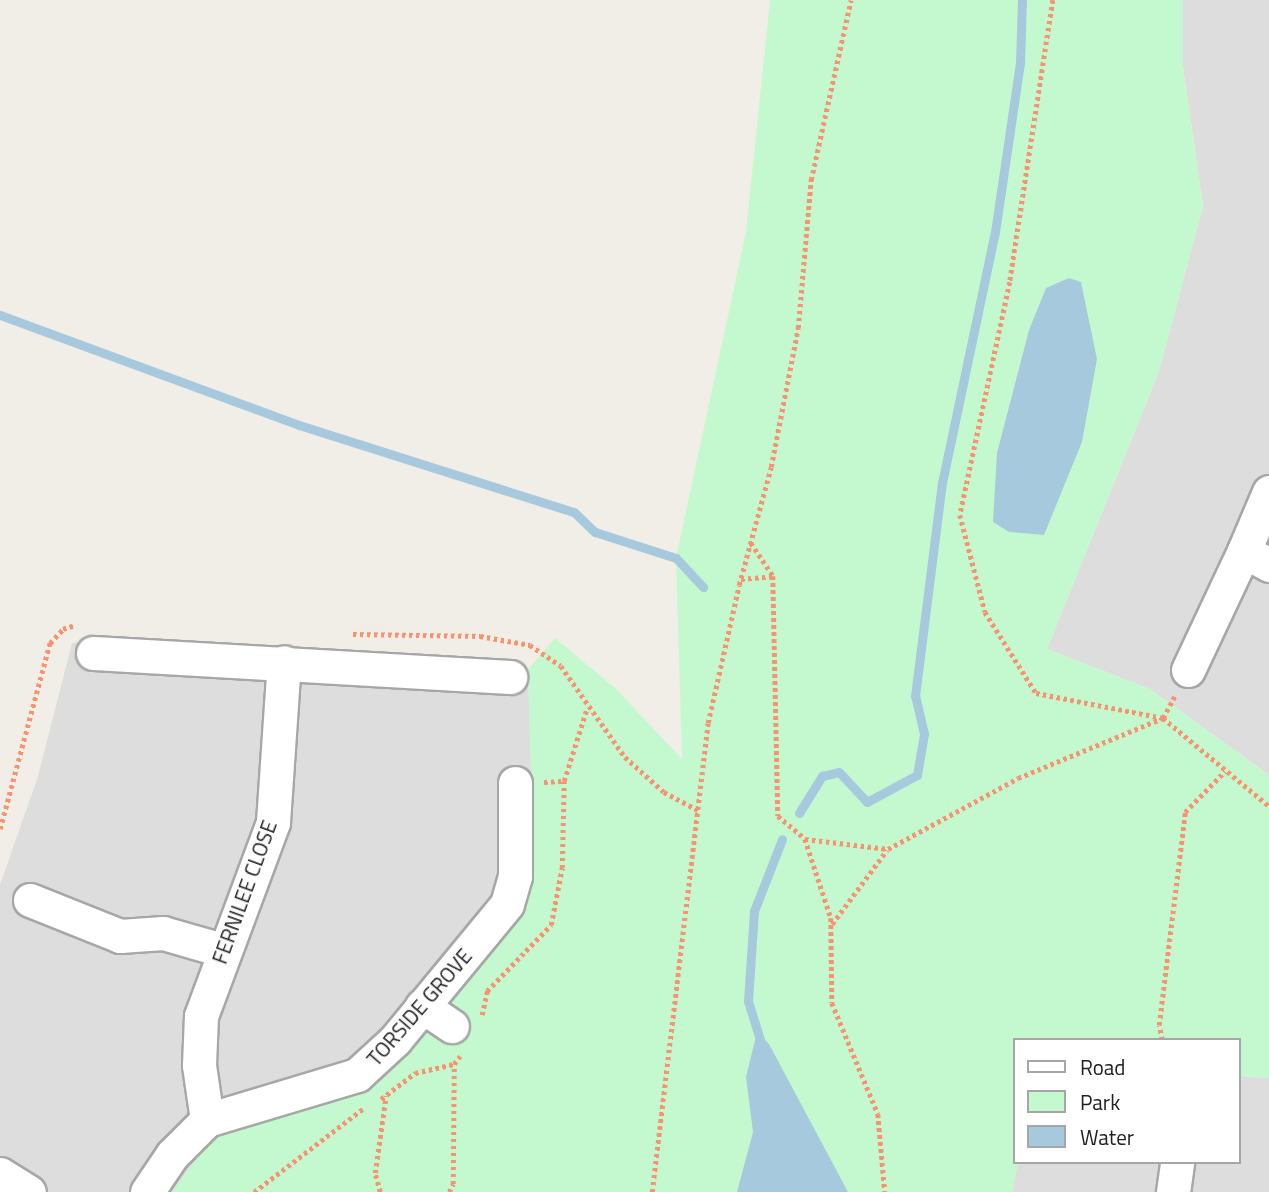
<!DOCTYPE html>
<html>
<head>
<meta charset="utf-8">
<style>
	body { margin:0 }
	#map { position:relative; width:1269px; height:1192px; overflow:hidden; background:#f0eee6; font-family:"Titillium Web",sans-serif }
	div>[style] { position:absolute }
	.residential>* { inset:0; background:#dedddd }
	.park>* { inset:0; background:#c4f9d0 }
	.water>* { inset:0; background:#a7c9dd }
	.stream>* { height:9px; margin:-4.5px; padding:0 4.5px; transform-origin:4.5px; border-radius:4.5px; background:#a7c9dd }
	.path>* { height:4.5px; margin-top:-2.25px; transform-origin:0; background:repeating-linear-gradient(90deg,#f89270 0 3.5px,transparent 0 7px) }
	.roads { filter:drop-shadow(2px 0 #a7a7a7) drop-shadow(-2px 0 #a7a7a7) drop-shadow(0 2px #a7a7a7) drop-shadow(0 -2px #a7a7a7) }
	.minor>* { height:33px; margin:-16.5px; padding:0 16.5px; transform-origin:16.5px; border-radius:16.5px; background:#fff }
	span { translate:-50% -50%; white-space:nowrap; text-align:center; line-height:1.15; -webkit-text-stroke:5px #fff; paint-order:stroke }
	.street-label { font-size:21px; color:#202020 }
	.legend { position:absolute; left:1013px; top:1038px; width:228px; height:126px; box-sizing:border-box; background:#fff; border:2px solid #a6a6a6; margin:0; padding:9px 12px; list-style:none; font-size:21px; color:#202020 }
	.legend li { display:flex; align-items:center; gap:14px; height:35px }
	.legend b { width:35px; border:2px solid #a6a6a6 }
</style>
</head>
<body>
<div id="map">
	<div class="residential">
		<div style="clip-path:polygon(1183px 0,1269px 0,1269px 775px,1150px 689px,1047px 649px,1159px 371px,1203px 206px,1183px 67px)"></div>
		<div style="clip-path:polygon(106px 640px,482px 660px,528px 670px,533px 833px,523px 909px,432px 1024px,386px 1070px,211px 1139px,172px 1192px,0 1192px,0 885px,38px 776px,72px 643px)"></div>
		<div style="clip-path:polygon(1239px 1076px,1269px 1078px,1269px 1192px,1012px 1192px,1018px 1162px,1239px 1162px)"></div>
	</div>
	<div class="park">
		<div style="clip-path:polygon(770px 0,1183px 0,1183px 68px,1203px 206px,1159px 371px,1047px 649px,1150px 689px,1269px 775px,1269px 1078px,1239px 1076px,1239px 1040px,1015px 1040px,1018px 1162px,1012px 1192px,172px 1192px,211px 1139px,386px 1070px,432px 1024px,523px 908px,533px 833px,528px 670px,555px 638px,616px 689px,682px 759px,676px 558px,746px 232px)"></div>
	</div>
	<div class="water">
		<div style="clip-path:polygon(1069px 278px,1081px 282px,1097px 359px,1082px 442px,1044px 535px,1009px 532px,993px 522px,997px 453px,1029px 330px,1046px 288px)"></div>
		<div style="clip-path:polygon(757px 1032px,769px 1044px,848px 1192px,737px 1192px,753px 1132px,746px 1077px)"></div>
	</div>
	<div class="stream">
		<div style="left:0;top:315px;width:319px;rotate:20.2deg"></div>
		<div style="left:299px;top:425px;width:288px;rotate:17.6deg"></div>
		<div style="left:574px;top:512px;width:29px;rotate:44deg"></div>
		<div style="left:595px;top:532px;width:85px;rotate:17.8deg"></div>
		<div style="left:676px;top:558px;width:40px;rotate:47deg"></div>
		<div style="left:799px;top:813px;width:44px;rotate:-58.1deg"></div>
		<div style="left:822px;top:776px;width:17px;rotate:-13deg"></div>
		<div style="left:839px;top:772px;width:41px;rotate:47deg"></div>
		<div style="left:867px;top:802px;width:57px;rotate:-28.4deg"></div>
		<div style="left:917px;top:775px;width:42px;rotate:-80.3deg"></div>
		<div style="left:924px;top:734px;width:39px;rotate:-103deg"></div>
		<div style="left:915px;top:696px;width:215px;rotate:-82.8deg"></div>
		<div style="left:942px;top:483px;width:257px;rotate:-78.1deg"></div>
		<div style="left:995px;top:232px;width:171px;rotate:-81.6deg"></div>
		<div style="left:1020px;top:63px;width:63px;rotate:-88.2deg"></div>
		<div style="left:761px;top:1043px;width:44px;rotate:-107.2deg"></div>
		<div style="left:748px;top:1001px;width:90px;rotate:-86.2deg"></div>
		<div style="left:754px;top:911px;width:77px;rotate:-68.7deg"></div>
	</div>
	<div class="path">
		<div style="left:1053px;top:0;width:285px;rotate:98.7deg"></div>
		<div style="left:1010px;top:282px;width:238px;rotate:102.1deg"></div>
		<div style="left:960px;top:515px;width:100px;rotate:75.5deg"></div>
		<div style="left:985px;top:612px;width:96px;rotate:57.8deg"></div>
		<div style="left:1036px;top:693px;width:129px;rotate:11.1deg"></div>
		<div style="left:1163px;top:718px;width:26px;rotate:-62deg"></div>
		<div style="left:751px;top:543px;width:40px;rotate:56deg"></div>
		<div style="left:773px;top:576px;width:240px;rotate:88.8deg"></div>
		<div style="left:778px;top:816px;width:35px;rotate:40deg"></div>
		<div style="left:805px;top:839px;width:83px;rotate:71.8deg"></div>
		<div style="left:831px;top:918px;width:85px;rotate:89.3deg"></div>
		<div style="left:832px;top:1003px;width:120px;rotate:67.5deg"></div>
		<div style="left:878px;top:1114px;width:78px;rotate:84.9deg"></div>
		<div style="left:741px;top:579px;width:32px;rotate:-5deg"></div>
		<div style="left:353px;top:634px;width:127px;rotate:0.9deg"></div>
		<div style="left:480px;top:636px;width:51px;rotate:10.2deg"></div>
		<div style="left:530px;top:645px;width:37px;rotate:34deg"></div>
		<div style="left:561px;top:666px;width:111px;rotate:54.9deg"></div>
		<div style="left:625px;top:757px;width:52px;rotate:41.9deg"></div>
		<div style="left:664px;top:792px;width:40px;rotate:28deg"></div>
		<div style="left:544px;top:782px;width:19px;rotate:-3deg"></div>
		<div style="left:0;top:829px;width:193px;rotate:-75deg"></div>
		<div style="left:50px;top:643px;width:19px;rotate:-47deg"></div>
		<div style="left:63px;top:629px;width:13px;rotate:-18deg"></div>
		<div style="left:805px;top:839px;width:84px;rotate:6.9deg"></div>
		<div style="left:888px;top:849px;width:148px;rotate:-28.6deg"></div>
		<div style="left:1018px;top:778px;width:157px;rotate:-22.5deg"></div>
		<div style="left:1163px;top:718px;width:138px;rotate:39.7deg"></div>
		<div style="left:832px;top:924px;width:92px;rotate:-53.4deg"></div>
		<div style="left:482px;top:1015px;width:25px;rotate:-78deg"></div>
		<div style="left:487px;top:991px;width:92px;rotate:-45.9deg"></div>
		<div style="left:551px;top:925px;width:58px;rotate:-79.1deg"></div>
		<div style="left:562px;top:868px;width:87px;rotate:-88.7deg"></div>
		<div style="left:564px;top:781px;width:77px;rotate:-72.5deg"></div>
		<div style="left:1162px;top:1040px;width:15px;rotate:-101deg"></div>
		<div style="left:1159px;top:1025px;width:215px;rotate:-83deg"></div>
		<div style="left:1185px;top:812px;width:57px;rotate:-45.7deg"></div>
		<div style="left:381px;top:1099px;width:43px;rotate:-37.4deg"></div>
		<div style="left:415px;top:1073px;width:40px;rotate:-13deg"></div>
		<div style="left:454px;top:1064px;width:10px;rotate:-53deg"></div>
		<div style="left:254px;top:1192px;width:138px;rotate:-37.4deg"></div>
		<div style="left:380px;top:1192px;width:20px;rotate:-105deg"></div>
		<div style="left:375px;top:1173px;width:78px;rotate:-81.9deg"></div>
		<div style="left:449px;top:1192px;width:9px;rotate:-63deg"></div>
		<div style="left:453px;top:1184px;width:120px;rotate:-89.5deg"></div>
		<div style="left:652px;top:1192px;width:472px;rotate:-83.2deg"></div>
		<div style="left:708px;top:723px;width:141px;rotate:-77.3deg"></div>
		<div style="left:739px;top:585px;width:122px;rotate:-74.8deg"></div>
		<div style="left:771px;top:467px;width:142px;rotate:-79deg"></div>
		<div style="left:798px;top:328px;width:149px;rotate:-85deg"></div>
		<div style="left:811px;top:180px;width:184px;rotate:-77.5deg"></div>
	</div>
	<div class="roads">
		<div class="minor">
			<div style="left:1269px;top:492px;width:64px;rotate:113deg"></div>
			<div style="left:1244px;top:551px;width:29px;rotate:29deg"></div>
			<div style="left:93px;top:653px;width:418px;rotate:3.3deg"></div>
			<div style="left:1188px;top:670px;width:132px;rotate:-64.8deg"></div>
			<div style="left:30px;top:900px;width:97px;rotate:21.8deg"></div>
			<div style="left:120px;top:936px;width:43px;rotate:-4deg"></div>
			<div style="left:163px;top:933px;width:61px;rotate:16.1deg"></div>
			<div style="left:422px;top:1006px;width:36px;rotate:34deg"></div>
			<div style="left:207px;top:1120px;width:56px;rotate:-98.3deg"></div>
			<div style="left:199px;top:1065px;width:49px;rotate:-87.7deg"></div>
			<div style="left:201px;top:1016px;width:207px;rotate:-69.6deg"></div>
			<div style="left:273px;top:822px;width:160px;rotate:-86.1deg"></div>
			<div style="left:0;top:1174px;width:34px;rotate:32deg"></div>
			<div style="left:147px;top:1192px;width:45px;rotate:-56deg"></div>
			<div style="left:172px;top:1155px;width:49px;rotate:-45deg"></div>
			<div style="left:207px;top:1120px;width:157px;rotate:-16.7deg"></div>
			<div style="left:357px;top:1075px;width:52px;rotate:-42.6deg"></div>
			<div style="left:395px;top:1040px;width:176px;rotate:-50.5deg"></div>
			<div style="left:507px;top:904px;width:29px;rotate:-74deg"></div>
			<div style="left:515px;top:876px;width:93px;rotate:-90deg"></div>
			<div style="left:1173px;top:1192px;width:30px;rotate:-82deg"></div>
		</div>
	</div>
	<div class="street-label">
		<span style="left:244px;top:892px;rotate:-70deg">FERNILEE CLOSE</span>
		<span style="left:419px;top:1007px;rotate:-49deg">TORSIDE GROVE</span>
	</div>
	<ul class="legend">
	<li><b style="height:9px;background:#fff"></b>Road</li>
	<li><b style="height:19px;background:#c4f9d0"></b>Park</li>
	<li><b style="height:19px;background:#a7c9dd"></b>Water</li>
	</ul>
</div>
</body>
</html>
